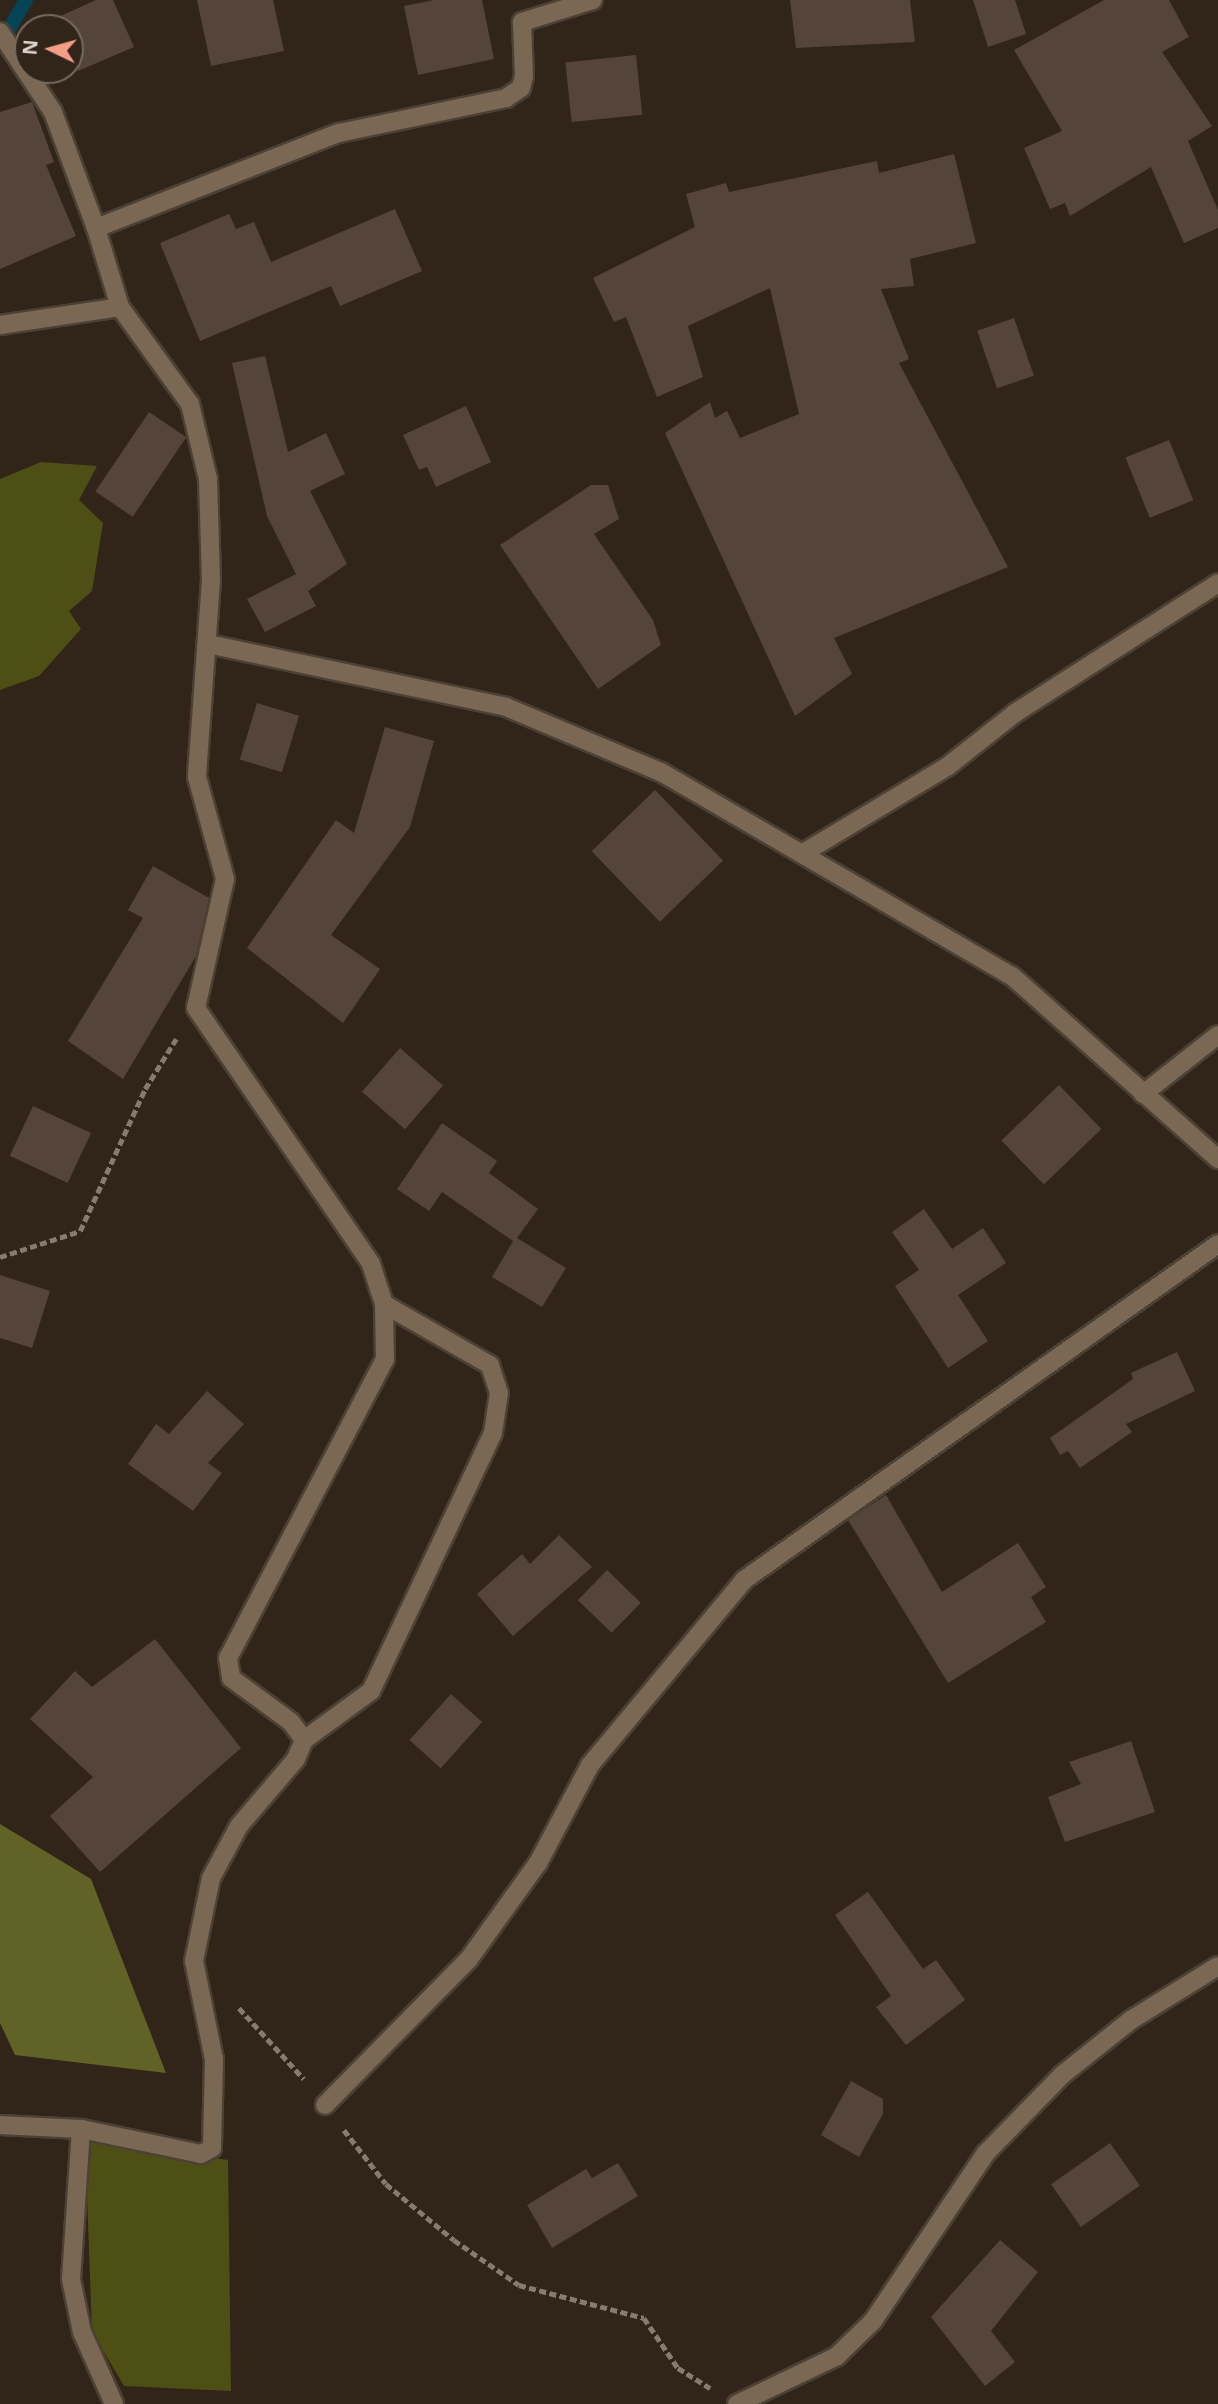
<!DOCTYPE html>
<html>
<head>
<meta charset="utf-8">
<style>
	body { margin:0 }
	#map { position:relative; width:1218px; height:2404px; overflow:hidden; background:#302518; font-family:"Noto Sans",sans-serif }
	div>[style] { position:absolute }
	.green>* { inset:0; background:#4e4f15 }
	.forest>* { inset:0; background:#616226 }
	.stream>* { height:14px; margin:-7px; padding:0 7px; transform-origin:7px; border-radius:7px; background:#054356 }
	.building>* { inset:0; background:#55443a; transform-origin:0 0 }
	.path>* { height:4.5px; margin-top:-2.25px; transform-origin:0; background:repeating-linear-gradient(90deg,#857c71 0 7px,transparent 0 10.5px) }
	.roads { filter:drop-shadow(2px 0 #4c4135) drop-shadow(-2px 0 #4c4135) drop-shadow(0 2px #4c4135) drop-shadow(0 -2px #4c4135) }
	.minor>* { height:18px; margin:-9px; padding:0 9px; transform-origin:9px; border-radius:9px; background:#7a6855 }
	span { translate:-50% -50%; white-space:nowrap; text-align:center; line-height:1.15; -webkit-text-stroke:5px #302518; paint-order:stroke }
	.north { position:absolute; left:14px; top:14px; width:70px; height:70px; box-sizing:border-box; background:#302518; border:2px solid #756b60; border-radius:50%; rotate:275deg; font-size:19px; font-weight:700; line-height:28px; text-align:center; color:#dcd5cd }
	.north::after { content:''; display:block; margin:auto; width:24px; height:32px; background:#f49e88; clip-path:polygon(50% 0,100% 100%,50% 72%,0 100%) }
</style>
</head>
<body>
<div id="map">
	<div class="green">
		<div style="clip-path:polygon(41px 462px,97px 466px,79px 500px,103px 523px,92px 591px,69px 611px,81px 629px,39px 676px,0 690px,0 479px)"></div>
		<div style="clip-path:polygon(85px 2139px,228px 2160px,231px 2391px,124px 2386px,92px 2332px)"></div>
	</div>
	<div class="forest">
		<div style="clip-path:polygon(0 1824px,91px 1879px,166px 2073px,15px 2055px,0 2023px)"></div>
	</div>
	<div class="stream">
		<div style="left:0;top:45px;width:52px;rotate:-60deg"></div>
	</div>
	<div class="building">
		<div style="clip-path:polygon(96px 0,113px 0,134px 47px,78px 71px,70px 28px,60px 28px,56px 18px)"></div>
		<div style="clip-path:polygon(197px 0,273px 0,284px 51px,211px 66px)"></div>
		<div style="clip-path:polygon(434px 0,482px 0,494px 59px,418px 75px,404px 6px)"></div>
		<div style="clip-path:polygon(790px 0,910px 0,915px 42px,796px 48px)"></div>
		<div style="clip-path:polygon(973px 0,1015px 0,1026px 34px,988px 47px)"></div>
		<div style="clip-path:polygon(1104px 0,1169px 0,1189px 37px,1162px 52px,1212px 126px,1188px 141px,1218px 210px,1218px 228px,1184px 243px,1151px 167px,1070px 216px,1065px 203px,1050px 209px,1024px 148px,1062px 131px,1014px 50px)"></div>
		<div style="left:636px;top:55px;width:60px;height:71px;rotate:84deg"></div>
		<div style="clip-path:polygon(32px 102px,54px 162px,46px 165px,76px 236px,0 269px,0 112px)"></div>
		<div style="clip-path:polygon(954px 154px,976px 243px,910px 259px,914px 286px,881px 289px,909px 359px,899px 363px,1008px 567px,834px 638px,852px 674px,795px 716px,665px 433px,710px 402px,715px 418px,727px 411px,740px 438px,799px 414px,770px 288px,688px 326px,703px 377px,657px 397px,626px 317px,614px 322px,593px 278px,695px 227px,686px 194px,726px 183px,729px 192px,877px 161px,879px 173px)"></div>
		<div style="clip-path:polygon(395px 209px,422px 271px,340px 306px,331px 286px,200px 341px,160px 243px,229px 214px,236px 229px,254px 222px,271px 262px)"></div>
		<div style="left:1014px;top:318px;width:61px;height:39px;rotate:71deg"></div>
		<div style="clip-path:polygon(265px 356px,288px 452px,326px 433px,345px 474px,310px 491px,347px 564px,308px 591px,316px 606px,265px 632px,247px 599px,296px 574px,267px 516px,232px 363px)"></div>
		<div style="clip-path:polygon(466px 406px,491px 462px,436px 487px,427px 467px,419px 470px,403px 435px)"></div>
		<div style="left:149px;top:412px;width:45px;height:96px;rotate:34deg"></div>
		<div style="left:1169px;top:440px;width:65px;height:47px;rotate:68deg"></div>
		<div style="clip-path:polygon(591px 485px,608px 485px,619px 519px,594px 534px,653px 620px,661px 645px,598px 689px,500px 545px)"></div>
		<div style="left:257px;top:703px;width:44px;height:59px;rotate:17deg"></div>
		<div style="clip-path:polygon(385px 727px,434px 741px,410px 827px,331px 935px,380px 969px,343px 1023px,247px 948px,336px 820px,354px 833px)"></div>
		<div style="left:655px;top:790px;width:98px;height:88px;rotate:46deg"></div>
		<div style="clip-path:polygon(153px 866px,209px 898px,196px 956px,123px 1079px,68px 1041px,143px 918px,128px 910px)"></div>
		<div style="left:400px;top:1048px;width:57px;height:58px;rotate:41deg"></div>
		<div style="left:1059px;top:1085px;width:61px;height:80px;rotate:46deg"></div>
		<div style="left:33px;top:1106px;width:64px;height:55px;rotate:25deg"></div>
		<div style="clip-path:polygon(442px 1123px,497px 1161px,489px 1173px,538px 1209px,517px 1238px,566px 1268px,542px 1307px,492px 1277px,513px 1241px,442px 1192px,429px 1211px,397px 1189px)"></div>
		<div style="clip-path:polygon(924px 1209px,952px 1249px,983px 1228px,1006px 1263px,958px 1295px,988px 1341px,948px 1368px,895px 1286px,919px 1270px,892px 1232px)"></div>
		<div style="clip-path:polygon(0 1275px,50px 1291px,32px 1348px,0 1338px)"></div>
		<div style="clip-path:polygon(1177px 1352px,1195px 1391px,1126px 1424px,1132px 1432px,1080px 1468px,1068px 1451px,1060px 1455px,1050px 1438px,1133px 1379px,1131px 1373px)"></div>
		<div style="clip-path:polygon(207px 1391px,244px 1424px,208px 1463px,222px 1473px,193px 1511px,128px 1464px,156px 1424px,169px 1434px)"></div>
		<div style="clip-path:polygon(886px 1495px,942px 1592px,1018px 1543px,1046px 1587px,1031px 1597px,1046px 1622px,948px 1683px,848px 1520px)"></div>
		<div style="clip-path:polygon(559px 1535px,592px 1567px,513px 1636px,477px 1594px,522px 1554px,530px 1564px)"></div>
		<div style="left:607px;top:1570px;width:47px;height:42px;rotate:44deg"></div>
		<div style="clip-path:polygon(155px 1639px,241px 1748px,100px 1872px,50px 1816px,93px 1777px,30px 1719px,75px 1671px,92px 1687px)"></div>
		<div style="left:451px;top:1694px;width:42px;height:62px;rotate:42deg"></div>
		<div style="clip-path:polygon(1131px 1741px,1155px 1812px,1065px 1842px,1048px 1797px,1081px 1784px,1069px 1762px)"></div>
		<div style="clip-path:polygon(868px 1892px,923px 1969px,936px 1960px,965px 2000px,906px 2045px,876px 2007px,891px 1996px,835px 1915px)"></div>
		<div style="clip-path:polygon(851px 2081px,883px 2099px,883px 2114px,859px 2157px,821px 2135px)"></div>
		<div style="left:1110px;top:2143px;width:52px;height:72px;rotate:55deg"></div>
		<div style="clip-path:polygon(618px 2163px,638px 2196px,552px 2248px,527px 2205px,586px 2169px,592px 2178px)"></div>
		<div style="clip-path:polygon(1000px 2240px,1038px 2272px,991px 2331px,1015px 2362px,985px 2386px,931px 2317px)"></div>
	</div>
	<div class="path">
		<div style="left:0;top:1257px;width:84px;rotate:-18deg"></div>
		<div style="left:80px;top:1231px;width:156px;rotate:-65.4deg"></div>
		<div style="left:145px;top:1089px;width:59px;rotate:-58.2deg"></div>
		<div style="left:239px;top:2008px;width:96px;rotate:47.5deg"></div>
		<div style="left:344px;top:2130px;width:68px;rotate:52.1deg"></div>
		<div style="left:386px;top:2184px;width:88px;rotate:39.5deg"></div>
		<div style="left:454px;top:2240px;width:79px;rotate:34.7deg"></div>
		<div style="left:519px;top:2285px;width:129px;rotate:14.8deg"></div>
		<div style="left:644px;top:2318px;width:60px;rotate:55.8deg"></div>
		<div style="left:678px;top:2368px;width:38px;rotate:32deg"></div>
	</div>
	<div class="roads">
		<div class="minor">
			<div style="left:0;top:32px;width:96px;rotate:56.5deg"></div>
			<div style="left:53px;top:112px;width:124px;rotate:69.7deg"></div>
			<div style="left:120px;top:307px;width:83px;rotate:-106.9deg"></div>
			<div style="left:96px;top:228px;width:261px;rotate:-21.4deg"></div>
			<div style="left:339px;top:133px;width:171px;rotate:-11.8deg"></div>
			<div style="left:506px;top:98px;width:18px;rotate:-34deg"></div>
			<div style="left:521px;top:88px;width:12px;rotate:-76deg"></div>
			<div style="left:524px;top:76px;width:54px;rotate:-92.1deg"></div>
			<div style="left:522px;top:22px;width:74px;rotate:-17.2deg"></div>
			<div style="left:0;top:325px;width:121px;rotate:-8.5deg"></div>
			<div style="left:120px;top:307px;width:120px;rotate:54.2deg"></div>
			<div style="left:190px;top:404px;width:77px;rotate:76.5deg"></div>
			<div style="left:208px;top:479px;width:101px;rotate:88.3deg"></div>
			<div style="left:211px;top:580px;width:197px;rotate:94.1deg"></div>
			<div style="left:197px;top:777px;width:106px;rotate:74.6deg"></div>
			<div style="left:225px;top:879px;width:132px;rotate:102.7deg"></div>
			<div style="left:196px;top:1008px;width:310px;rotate:55.6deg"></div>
			<div style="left:371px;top:1264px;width:42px;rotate:72deg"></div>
			<div style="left:384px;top:1304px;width:55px;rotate:89deg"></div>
			<div style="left:385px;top:1359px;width:338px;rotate:117.7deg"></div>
			<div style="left:228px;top:1658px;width:20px;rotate:81deg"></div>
			<div style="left:231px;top:1678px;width:74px;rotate:36.3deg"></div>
			<div style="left:291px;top:1722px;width:22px;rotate:54deg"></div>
			<div style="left:304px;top:1740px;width:21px;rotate:113deg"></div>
			<div style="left:296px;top:1759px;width:88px;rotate:130.4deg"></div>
			<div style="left:239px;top:1826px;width:59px;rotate:118.3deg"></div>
			<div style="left:211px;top:1878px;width:85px;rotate:101.6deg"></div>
			<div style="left:194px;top:1961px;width:100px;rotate:78.5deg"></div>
			<div style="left:214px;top:2059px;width:89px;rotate:91.3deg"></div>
			<div style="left:212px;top:2148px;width:13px;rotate:151deg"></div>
			<div style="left:201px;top:2154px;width:123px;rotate:-168.2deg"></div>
			<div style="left:81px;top:2129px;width:81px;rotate:-177.2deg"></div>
			<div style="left:208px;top:644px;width:305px;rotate:11.9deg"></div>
			<div style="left:506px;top:707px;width:168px;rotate:22.8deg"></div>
			<div style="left:661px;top:772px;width:406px;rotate:30.2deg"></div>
			<div style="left:1012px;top:976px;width:276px;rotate:41.6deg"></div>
			<div style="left:805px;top:852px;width:167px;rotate:-31deg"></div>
			<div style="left:948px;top:766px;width:85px;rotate:-38.3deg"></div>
			<div style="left:1015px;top:713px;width:241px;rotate:-32.6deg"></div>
			<div style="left:1143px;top:1094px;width:95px;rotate:-38.2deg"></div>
			<div style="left:304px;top:1740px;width:83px;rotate:-36.2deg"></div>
			<div style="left:371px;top:1691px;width:285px;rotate:-64.7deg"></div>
			<div style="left:493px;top:1433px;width:40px;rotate:-81.5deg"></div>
			<div style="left:499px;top:1393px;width:29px;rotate:-108deg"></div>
			<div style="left:490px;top:1365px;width:122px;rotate:-150.1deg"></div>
			<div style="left:325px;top:2105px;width:205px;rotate:-45.4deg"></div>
			<div style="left:469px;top:1959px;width:118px;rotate:-54.3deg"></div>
			<div style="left:538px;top:1863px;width:111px;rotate:-62deg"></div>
			<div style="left:590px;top:1765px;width:241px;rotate:-50.2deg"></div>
			<div style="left:744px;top:1580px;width:581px;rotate:-35.33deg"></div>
			<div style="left:81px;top:2129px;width:150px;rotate:93.8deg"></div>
			<div style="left:71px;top:2279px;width:54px;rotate:78.3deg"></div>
			<div style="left:82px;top:2332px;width:79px;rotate:66deg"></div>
			<div style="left:737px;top:2404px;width:111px;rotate:-25.6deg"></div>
			<div style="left:837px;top:2356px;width:50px;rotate:-44.2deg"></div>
			<div style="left:873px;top:2321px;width:202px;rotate:-56.1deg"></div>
			<div style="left:986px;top:2153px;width:109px;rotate:-45.7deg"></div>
			<div style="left:1062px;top:2075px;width:88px;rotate:-38.6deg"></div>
			<div style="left:1131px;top:2020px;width:102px;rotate:-31.8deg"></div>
		</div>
	</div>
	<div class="north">N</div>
</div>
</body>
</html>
